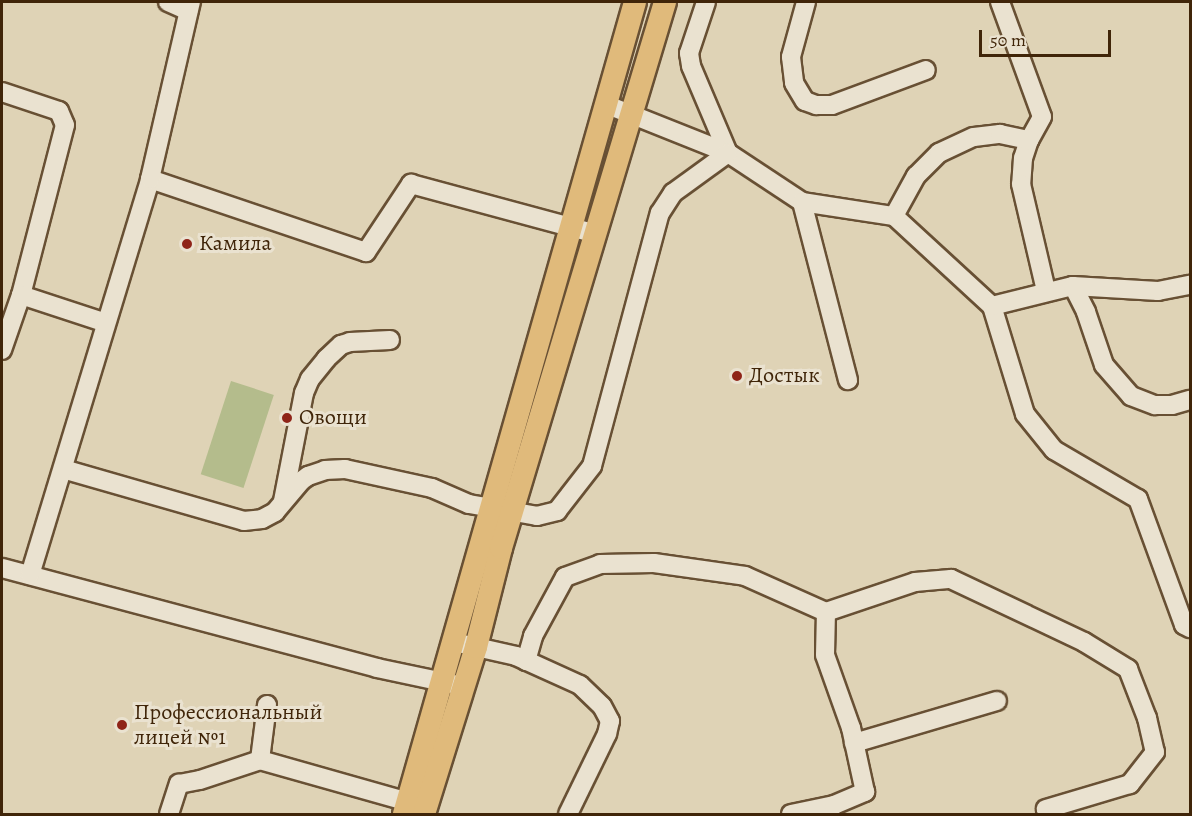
<!DOCTYPE html>
<html>
<head>
<meta charset="utf-8">
<style>
	body { margin:0 }
	#map { position:relative; width:1192px; height:816px; overflow:hidden; background:#dfd3b6; font-family:Alegreya,serif }
	div>[style] { position:absolute }
	.green>* { inset:0; background:#b4bc8c; transform-origin:0 0 }
	.roads { filter:drop-shadow(2px 0 #685034) drop-shadow(-2px 0 #685034) drop-shadow(0 2px #685034) drop-shadow(0 -2px #685034) }
	.minor>* { height:18px; margin:-9px; padding:0 9px; transform-origin:9px; border-radius:9px; background:#eae2d0 }
	.major>* { height:22px; margin:-11px; padding:0 11px; transform-origin:11px; border-radius:11px; background:#e0ba7b }
	.dots>* { width:16px; height:16px; translate:-50% -50%; box-sizing:border-box; border:3px solid #eae2d0; border-radius:50% }
	span { translate:-50% -50%; white-space:nowrap; text-align:center; line-height:1.15; -webkit-text-stroke:6px #eae2d0; paint-order:stroke }
	.poi-label { font-size:22px; color:#402509 }
	.left { translate:0 -50%; text-align:left }
	.frame { position:absolute; inset:0; border:3px solid #402509; pointer-events:none }
	.scale { position:absolute; left:979px; top:30px; width:132px; height:27px; box-sizing:border-box; border:3px solid #402509; border-top:0; padding-left:8px; font-size:18px; line-height:21px; white-space:nowrap; color:#402509; -webkit-text-stroke:4px #eae2d0; paint-order:stroke }
</style>
</head>
<body>
<div id="map">
	<div class="green">
		<div style="left:231px;top:381px;width:45px;height:98px;rotate:18deg"></div>
	</div>
	<div class="roads">
		<div class="minor">
			<div style="left:168px;top:2px;width:22px;rotate:24deg"></div>
			<div style="left:706px;top:2px;width:54px;rotate:108.4deg"></div>
			<div style="left:689px;top:53px;width:13px;rotate:81deg"></div>
			<div style="left:691px;top:66px;width:95px;rotate:67deg"></div>
			<div style="left:806px;top:2px;width:57px;rotate:105.3deg"></div>
			<div style="left:791px;top:57px;width:26px;rotate:83deg"></div>
			<div style="left:794px;top:83px;width:21px;rotate:59deg"></div>
			<div style="left:805px;top:101px;width:12px;rotate:20deg"></div>
			<div style="left:816px;top:105px;width:16px"></div>
			<div style="left:832px;top:105px;width:100px;rotate:-20.4deg"></div>
			<div style="left:1000px;top:2px;width:122px;rotate:69.9deg"></div>
			<div style="left:1042px;top:117px;width:26px;rotate:119deg"></div>
			<div style="left:1029px;top:140px;width:19px;rotate:108deg"></div>
			<div style="left:1023px;top:158px;width:26px;rotate:94deg"></div>
			<div style="left:1021px;top:184px;width:110px;rotate:76.8deg"></div>
			<div style="left:2px;top:92px;width:60px;rotate:18.4deg"></div>
			<div style="left:59px;top:111px;width:15px;rotate:67deg"></div>
			<div style="left:65px;top:125px;width:176px;rotate:104.5deg"></div>
			<div style="left:21px;top:295px;width:58px;rotate:109.1deg"></div>
			<div style="left:605px;top:104px;width:132px;rotate:21.7deg"></div>
			<div style="left:728px;top:153px;width:89px;rotate:33.5deg"></div>
			<div style="left:802px;top:202px;width:184px;rotate:75.5deg"></div>
			<div style="left:150px;top:179px;width:228px;rotate:18.7deg"></div>
			<div style="left:366px;top:252px;width:82px;rotate:-56.5deg"></div>
			<div style="left:411px;top:184px;width:192px;rotate:15.1deg"></div>
			<div style="left:802px;top:202px;width:93px;rotate:8.7deg"></div>
			<div style="left:894px;top:216px;width:133px;rotate:42.6deg"></div>
			<div style="left:992px;top:306px;width:113px;rotate:73deg"></div>
			<div style="left:1025px;top:414px;width:46px;rotate:51.1deg"></div>
			<div style="left:1054px;top:450px;width:97px;rotate:30.3deg"></div>
			<div style="left:1138px;top:499px;width:134px;rotate:69.9deg"></div>
			<div style="left:1184px;top:625px;width:7px;rotate:27deg"></div>
			<div style="left:894px;top:216px;width:46px;rotate:-61.2deg"></div>
			<div style="left:916px;top:176px;width:33px;rotate:-45deg"></div>
			<div style="left:939px;top:153px;width:38px;rotate:-25deg"></div>
			<div style="left:974px;top:137px;width:26px;rotate:-7deg"></div>
			<div style="left:1000px;top:134px;width:30px;rotate:12deg"></div>
			<div style="left:1073px;top:286px;width:29px;rotate:63deg"></div>
			<div style="left:1086px;top:312px;width:56px;rotate:71.2deg"></div>
			<div style="left:1104px;top:365px;width:41px;rotate:48.9deg"></div>
			<div style="left:1131px;top:396px;width:26px;rotate:21deg"></div>
			<div style="left:1155px;top:405px;width:17px"></div>
			<div style="left:1172px;top:405px;width:19px;rotate:-16deg"></div>
			<div style="left:21px;top:295px;width:89px;rotate:18.2deg"></div>
			<div style="left:992px;top:306px;width:83px;rotate:-13.9deg"></div>
			<div style="left:1073px;top:286px;width:85px;rotate:3.4deg"></div>
			<div style="left:1158px;top:291px;width:33px;rotate:-11deg"></div>
			<div style="left:63px;top:469px;width:188px;rotate:16deg"></div>
			<div style="left:244px;top:521px;width:18px;rotate:-6deg"></div>
			<div style="left:262px;top:519px;width:15px;rotate:-28deg"></div>
			<div style="left:275px;top:512px;width:40px;rotate:-50deg"></div>
			<div style="left:301px;top:481px;width:9px;rotate:-36deg"></div>
			<div style="left:308px;top:476px;width:18px;rotate:-19deg"></div>
			<div style="left:325px;top:470px;width:20px;rotate:-3deg"></div>
			<div style="left:345px;top:469px;width:89px;rotate:12.3deg"></div>
			<div style="left:432px;top:488px;width:40px;rotate:23.4deg"></div>
			<div style="left:469px;top:504px;width:69px;rotate:10deg"></div>
			<div style="left:537px;top:516px;width:21px;rotate:-14deg"></div>
			<div style="left:557px;top:511px;width:57px;rotate:-52.1deg"></div>
			<div style="left:592px;top:466px;width:262px;rotate:-75deg"></div>
			<div style="left:660px;top:213px;width:24px;rotate:-57deg"></div>
			<div style="left:673px;top:193px;width:68px;rotate:-36deg"></div>
			<div style="left:283px;top:501px;width:110px;rotate:-79deg"></div>
			<div style="left:304px;top:393px;width:15px;rotate:-67deg"></div>
			<div style="left:310px;top:379px;width:26px;rotate:-51deg"></div>
			<div style="left:326px;top:359px;width:21px;rotate:-43deg"></div>
			<div style="left:341px;top:345px;width:9px;rotate:-18deg"></div>
			<div style="left:350px;top:342px;width:40px;rotate:-2.9deg"></div>
			<div style="left:2px;top:568px;width:388px;rotate:14.9deg"></div>
			<div style="left:377px;top:668px;width:78px;rotate:11.9deg"></div>
			<div style="left:30px;top:575px;width:414px;rotate:-73.1deg"></div>
			<div style="left:150px;top:179px;width:182px;rotate:-77deg"></div>
			<div style="left:454px;top:642px;width:64px;rotate:12.7deg"></div>
			<div style="left:516px;top:656px;width:70px;rotate:24.4deg"></div>
			<div style="left:580px;top:685px;width:30px;rotate:44deg"></div>
			<div style="left:602px;top:706px;width:17px;rotate:62deg"></div>
			<div style="left:610px;top:721px;width:13px;rotate:103deg"></div>
			<div style="left:607px;top:734px;width:89px;rotate:116deg"></div>
			<div style="left:526px;top:661px;width:26px;rotate:-74deg"></div>
			<div style="left:533px;top:636px;width:67px;rotate:-61.5deg"></div>
			<div style="left:565px;top:577px;width:37px;rotate:-20deg"></div>
			<div style="left:600px;top:564px;width:54px;rotate:-1.1deg"></div>
			<div style="left:654px;top:563px;width:92px;rotate:8.1deg"></div>
			<div style="left:745px;top:576px;width:89px;rotate:24deg"></div>
			<div style="left:826px;top:612px;width:94px;rotate:-18.6deg"></div>
			<div style="left:915px;top:582px;width:36px;rotate:-5deg"></div>
			<div style="left:951px;top:579px;width:147px;rotate:25.3deg"></div>
			<div style="left:1084px;top:642px;width:52px;rotate:31.5deg"></div>
			<div style="left:1128px;top:669px;width:53px;rotate:68.8deg"></div>
			<div style="left:1147px;top:718px;width:35px;rotate:77deg"></div>
			<div style="left:1155px;top:752px;width:41px;rotate:128deg"></div>
			<div style="left:1130px;top:784px;width:88px;rotate:163.4deg"></div>
			<div style="left:267px;top:705px;width:55px;rotate:97.3deg"></div>
			<div style="left:260px;top:760px;width:165px;rotate:15.8deg"></div>
			<div style="left:854px;top:743px;width:149px;rotate:-16.4deg"></div>
			<div style="left:169px;top:814px;width:32px;rotate:-72deg"></div>
			<div style="left:179px;top:784px;width:21px;rotate:-11deg"></div>
			<div style="left:200px;top:780px;width:63px;rotate:-18.4deg"></div>
			<div style="left:791px;top:814px;width:44px;rotate:-11.8deg"></div>
			<div style="left:834px;top:805px;width:34px;rotate:-23deg"></div>
			<div style="left:865px;top:792px;width:66px;rotate:-102.3deg"></div>
			<div style="left:851px;top:728px;width:77px;rotate:-109.6deg"></div>
			<div style="left:825px;top:655px;width:43px;rotate:-88.7deg"></div>
		</div>
		<div class="major">
			<div style="left:404px;top:814px;width:844px;rotate:-74.12deg"></div>
			<div style="left:424px;top:814px;width:175px;rotate:-72.7deg"></div>
			<div style="left:476px;top:647px;width:102px;rotate:-75.8deg"></div>
			<div style="left:501px;top:548px;width:570px;rotate:-73.28deg"></div>
		</div>
	</div>
	<div class="dots">
		<div style="left:187px;top:244px;background:#8f2418"></div>
		<div style="left:737px;top:376px;background:#8f2418"></div>
		<div style="left:287px;top:418px;background:#8f2418"></div>
		<div style="left:122px;top:725px;background:#8f2418"></div>
	</div>
	<div class="poi-label">
		<span class="left" style="left:199px;top:244px">Камила</span>
		<span class="left" style="left:749px;top:376px">Достык</span>
		<span class="left" style="left:299px;top:418px">Овощи</span>
		<span class="left" style="left:134px;top:725px">Профессиональный<br>лицей №1</span>
	</div>
	<div class="frame"></div>
	<div class="scale">50 m</div>
</div>
</body>
</html>
